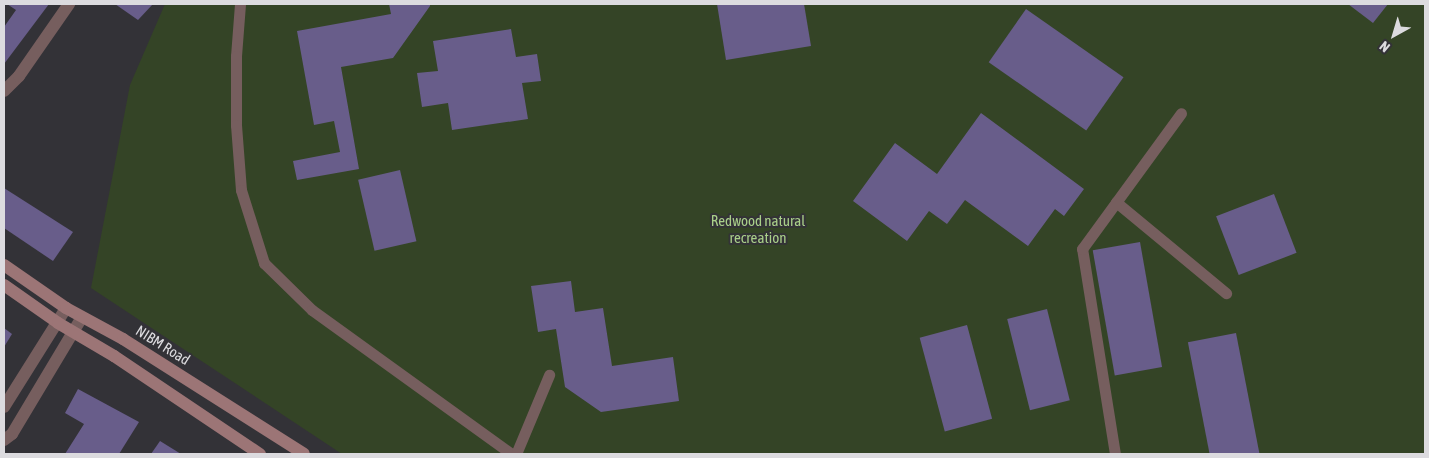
<!DOCTYPE html>
<html>
<head>
<meta charset="utf-8">
<style>
	body { margin:0 }
	#map { position:relative; width:1429px; height:458px; overflow:hidden; background:#333237; font-family:"Asap Condensed",sans-serif }
	div>[style] { position:absolute }
	.green>* { inset:0; background:#344426 }
	.building>* { inset:0; background:#685d8a; transform-origin:0 0 }
	.lane>* { height:11px; margin:-5.5px; padding:0 5.5px; transform-origin:5.5px; border-radius:5.5px; background:#765e5e }
	.street>* { height:12px; margin:-6px; padding:0 6px; transform-origin:6px; border-radius:6px; background:#765e5e }
	.secondary>* { height:12px; margin:-6px; padding:0 6px; transform-origin:6px; border-radius:6px; background:#9c7576 }
	span { translate:-50% -50%; white-space:nowrap; text-align:center; line-height:1.15; -webkit-text-stroke:4px #333237; paint-order:stroke }
	.park-label { font-size:15px; color:#a9cf89 }
	.street-label { font-size:15px; color:#dcdbdf }
	.frame { position:absolute; inset:0; border:5px solid #dcdbdf; pointer-events:none }
	.north { position:absolute; left:1369px; top:10px; width:50px; height:50px; -webkit-text-stroke:4px #333237; paint-order:stroke; rotate:219deg; font-size:14px; font-weight:700; line-height:20px; text-align:center; color:#dcdbdf }
	.north::after { content:''; display:block; margin:auto; width:18px; height:22px; background:#dcdbdf; clip-path:polygon(50% 0,100% 100%,50% 72%,0 100%) }
</style>
</head>
<body>
<div id="map">
	<div class="green">
		<div style="clip-path:polygon(165px 4px,1425px 4px,1425px 454px,342px 454px,91px 288px,130px 85px)"></div>
	</div>
	<div class="building">
		<div style="clip-path:polygon(7px 4px,49px 4px,4px 64px,4px 27px,16px 10px)"></div>
		<div style="clip-path:polygon(115px 4px,153px 4px,138px 20px)"></div>
		<div style="clip-path:polygon(389px 4px,430px 4px,430px 6px,393px 58px,341px 67px,359px 169px,297px 180px,293px 161px,340px 152px,334px 121px,314px 125px,297px 31px,391px 14px)"></div>
		<div style="clip-path:polygon(717px 4px,804px 4px,811px 46px,726px 60px)"></div>
		<div style="clip-path:polygon(1348px 4px,1388px 4px,1373px 23px)"></div>
		<div style="left:1026px;top:9px;width:119px;height:65px;rotate:35deg"></div>
		<div style="clip-path:polygon(511px 29px,516px 57px,537px 54px,541px 81px,522px 83px,528px 119px,452px 130px,448px 103px,422px 107px,417px 73px,438px 71px,433px 41px)"></div>
		<div style="clip-path:polygon(981px 113px,1084px 189px,1064px 216px,1055px 209px,1028px 246px,965px 200px,947px 224px,929px 211px,907px 241px,853px 201px,895px 143px,937px 174px)"></div>
		<div style="left:400px;top:170px;width:73px;height:43px;rotate:77deg"></div>
		<div style="clip-path:polygon(4px 188px,73px 232px,53px 261px,4px 228px)"></div>
		<div style="left:1274px;top:194px;width:63px;height:62px;rotate:69deg"></div>
		<div style="left:1140px;top:242px;width:127px;height:48px;rotate:80deg"></div>
		<div style="clip-path:polygon(571px 281px,575px 312px,603px 308px,612px 366px,673px 357px,679px 401px,601px 412px,565px 387px,556px 329px,538px 332px,531px 286px)"></div>
		<div style="left:1047px;top:309px;width:94px;height:41px;rotate:76deg"></div>
		<div style="left:967px;top:325px;width:97px;height:49px;rotate:75deg"></div>
		<div style="clip-path:polygon(4px 328px,12px 334px,4px 347px)"></div>
		<div style="left:1236px;top:333px;width:123px;height:49px;rotate:79deg"></div>
		<div style="clip-path:polygon(78px 389px,139px 422px,119px 454px,65px 454px,84px 424px,65px 413px)"></div>
		<div style="clip-path:polygon(160px 441px,181px 454px,151px 454px)"></div>
	</div>
	<div class="lane">
		<div style="left:240px;top:4px;width:52px;rotate:94.4deg"></div>
		<div style="left:236px;top:56px;width:69px;rotate:90deg"></div>
		<div style="left:236px;top:125px;width:65px;rotate:85.6deg"></div>
		<div style="left:241px;top:190px;width:77px;rotate:72.5deg"></div>
		<div style="left:264px;top:263px;width:67px;rotate:44.4deg"></div>
		<div style="left:312px;top:310px;width:246px;rotate:35.8deg"></div>
		<div style="left:1116px;top:202px;width:143px;rotate:39.6deg"></div>
		<div style="left:516px;top:454px;width:86px;rotate:-67.3deg"></div>
		<div style="left:1115px;top:454px;width:208px;rotate:-99.1deg"></div>
		<div style="left:1082px;top:249px;width:168px;rotate:-53.9deg"></div>
	</div>
	<div class="street">
		<div style="left:4px;top:91px;width:21px;rotate:-45deg"></div>
		<div style="left:19px;top:76px;width:88px;rotate:-55.2deg"></div>
		<div style="left:4px;top:407px;width:117px;rotate:-57.9deg"></div>
		<div style="left:4px;top:440px;width:10px;rotate:-37deg"></div>
		<div style="left:12px;top:434px;width:136px;rotate:-59.1deg"></div>
	</div>
	<div class="secondary">
		<div style="left:4px;top:265px;width:75px;rotate:34.7deg"></div>
		<div style="left:66px;top:308px;width:65px;rotate:28.5deg"></div>
		<div style="left:123px;top:339px;width:214px;rotate:32.4deg"></div>
		<div style="left:4px;top:285px;width:66px;rotate:35.1deg"></div>
		<div style="left:58px;top:323px;width:65px;rotate:30.5deg"></div>
		<div style="left:114px;top:356px;width:176px;rotate:33.9deg"></div>
	</div>
	<div class="park-label">
		<span style="left:758px;top:229px">Redwood natural<br>recreation</span>
	</div>
	<div class="street-label">
		<span style="left:163px;top:345px;rotate:32deg">NIBM Road</span>
	</div>
	<div class="frame"></div>
	<div class="north">N</div>
</div>
</body>
</html>
